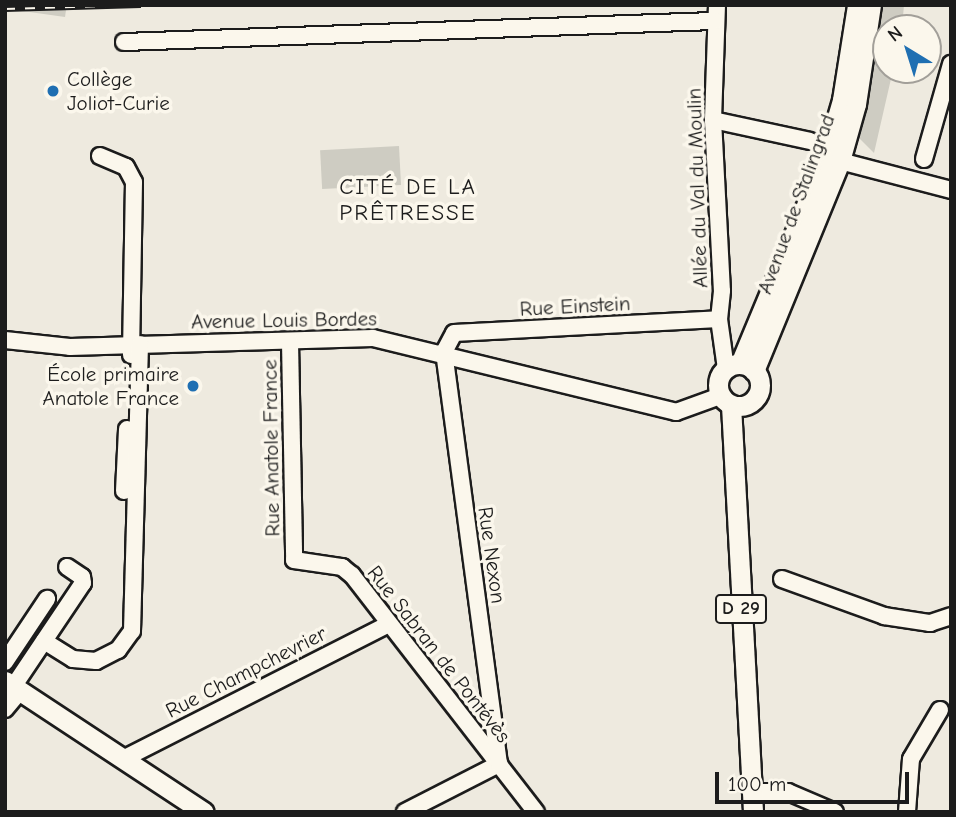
<!DOCTYPE html>
<html>
<head>
<meta charset="utf-8">
<style>
	body { margin:0 }
	#map { position:relative; width:956px; height:817px; overflow:hidden; background:#eeeadf; font-family:"Comic Neue",sans-serif }
	div>[style] { position:absolute }
	.green>* { inset:0; background:#ceccc2; transform-origin:0 0 }
	.roads { filter:drop-shadow(2px 0 #1c1c1c) drop-shadow(-2px 0 #1c1c1c) drop-shadow(0 2px #1c1c1c) drop-shadow(0 -2px #1c1c1c) }
	.minor>* { height:16px; margin:-8px; padding:0 8px; transform-origin:8px; border-radius:8px; background:#fbf7ec }
	.major>* { height:19px; margin:-9.5px; padding:0 9.5px; transform-origin:9.5px; border-radius:9.5px; background:#fbf7ec }
	.major>.ring { margin:-9.5px; padding:0; box-sizing:content-box; background:none; border:19px solid #fbf7ec; border-radius:50% }
	.rail>* { height:6px; margin-top:-3px; transform-origin:0; background:repeating-linear-gradient(90deg,#fbf7ec 0 10px,#1c1c1c 0 20px); box-sizing:border-box; border-block:2px solid #1c1c1c }
	.dots>* { width:19px; height:19px; translate:-50% -50%; box-sizing:border-box; border:4px solid #fbf7ec; border-radius:50% }
	span { translate:-50% -50%; white-space:nowrap; text-align:center; line-height:1.15; -webkit-text-stroke:7px #fbf7ec; paint-order:stroke }
	.shield-label span { padding:2px 5px; background:#fbf7ec; border:2px solid; border-radius:5px; -webkit-text-stroke-width:0 }
	.shield-label { font-size:19px; color:#1c1c1c; font-weight:700 }
	.poi-label { font-size:21px; color:#1c1c1c }
	.left { translate:0 -50%; text-align:left }
	.right { translate:-100% -50%; text-align:right }
	.street-label { font-size:21px; color:#1c1c1c }
	.neighbourhood-label { font-size:23px; color:#1c1c1c; letter-spacing:2px }
	.frame { position:absolute; inset:0; border:7px solid #1c1c1c; pointer-events:none }
	.north { position:absolute; left:872px; top:14px; width:70px; height:70px; box-sizing:border-box; background:#fbf7ec; border:2px solid #a29f99; border-radius:50%; rotate:322deg; font-size:19px; font-weight:700; line-height:28px; text-align:center; color:#1c1c1c }
	.north::after { content:''; display:block; margin:auto; width:24px; height:32px; background:#1f6fb2; clip-path:polygon(50% 0,100% 100%,50% 72%,0 100%) }
	.scale { position:absolute; left:715px; top:772px; width:194px; height:32px; box-sizing:border-box; border:4px solid #1c1c1c; border-top:0; padding-left:9px; font-size:21px; line-height:24px; white-space:nowrap; color:#1c1c1c; -webkit-text-stroke:5px #fbf7ec; paint-order:stroke }
</style>
</head>
<body>
<div id="map">
	<div class="green">
		<div style="clip-path:polygon(881px 5px,904px 5px,902px 28px,886px 28px,886px 70px,893px 70px,874px 153px,854px 133px,879px 39px)"></div>
		<div style="left:66px;top:10px;width:7px;height:61px;rotate:98deg"></div>
		<div style="left:399px;top:146px;width:39px;height:79px;rotate:87deg"></div>
	</div>
	<div class="roads">
		<div class="minor">
			<div style="left:717px;top:5px;width:115px;rotate:92deg"></div>
			<div style="left:713px;top:120px;width:171px;rotate:87deg"></div>
			<div style="left:722px;top:291px;width:28px;rotate:96deg"></div>
			<div style="left:719px;top:319px;width:50px;rotate:82deg"></div>
			<div style="left:124px;top:42px;width:591px;rotate:-2.04deg"></div>
			<div style="left:713px;top:120px;width:99px;rotate:12.2deg"></div>
			<div style="left:100px;top:156px;width:28px;rotate:23deg"></div>
			<div style="left:126px;top:167px;width:17px;rotate:62deg"></div>
			<div style="left:134px;top:182px;width:173px;rotate:91deg"></div>
			<div style="left:924px;top:159px;width:99px;rotate:-74.1deg"></div>
			<div style="left:830px;top:165px;width:11px;rotate:-22deg"></div>
			<div style="left:840px;top:161px;width:115px;rotate:14.6deg"></div>
			<div style="left:5px;top:340px;width:65px;rotate:6.1deg"></div>
			<div style="left:70px;top:347px;width:303px;rotate:-1.7deg"></div>
			<div style="left:373px;top:338px;width:312px;rotate:13.7deg"></div>
			<div style="left:676px;top:412px;width:47px;rotate:-20deg"></div>
			<div style="left:290px;top:342px;width:218px;rotate:88.9deg"></div>
			<div style="left:294px;top:560px;width:49px;rotate:8.3deg"></div>
			<div style="left:342px;top:567px;width:13px;rotate:39deg"></div>
			<div style="left:352px;top:575px;width:300px;rotate:52.2deg"></div>
			<div style="left:444px;top:352px;width:21px;rotate:-62deg"></div>
			<div style="left:454px;top:333px;width:265px;rotate:-3deg"></div>
			<div style="left:124px;top:491px;width:62px;rotate:-87.2deg"></div>
			<div style="left:782px;top:579px;width:109px;rotate:19.9deg"></div>
			<div style="left:884px;top:616px;width:47px;rotate:8.7deg"></div>
			<div style="left:930px;top:623px;width:22px;rotate:-18deg"></div>
			<div style="left:44px;top:641px;width:34px;rotate:32deg"></div>
			<div style="left:73px;top:659px;width:23px;rotate:5deg"></div>
			<div style="left:96px;top:661px;width:25px;rotate:-27deg"></div>
			<div style="left:118px;top:650px;width:24px;rotate:-54deg"></div>
			<div style="left:132px;top:631px;width:287px;rotate:-88.4deg"></div>
			<div style="left:5px;top:662px;width:76px;rotate:-56.3deg"></div>
			<div style="left:13px;top:687px;width:125px;rotate:-56.1deg"></div>
			<div style="left:83px;top:583px;width:6px;rotate:-99deg"></div>
			<div style="left:82px;top:577px;width:18px;rotate:-146deg"></div>
			<div style="left:5px;top:709px;width:23px;rotate:-50deg"></div>
			<div style="left:125px;top:758px;width:294px;rotate:-26.9deg"></div>
			<div style="left:752px;top:792px;width:36px"></div>
			<div style="left:788px;top:792px;width:51px;rotate:23.1deg"></div>
			<div style="left:405px;top:812px;width:106px;rotate:-27.1deg"></div>
			<div style="left:499px;top:764px;width:416px;rotate:-97.6deg"></div>
			<div style="left:907px;top:812px;width:53px;rotate:-85.7deg"></div>
			<div style="left:911px;top:759px;width:57px;rotate:-59.4deg"></div>
		</div>
		<div class="major">
			<div class="ring" style="left:718px;top:364px;width:23px;height:23px"></div>
			<div style="left:740px;top:364px;width:219px;rotate:-67.4deg"></div>
			<div style="left:824px;top:162px;width:65px;rotate:-73.8deg"></div>
			<div style="left:842px;top:100px;width:96px;rotate:-81deg"></div>
			<div style="left:754px;top:371px;width:227px;rotate:-67.7deg"></div>
			<div style="left:840px;top:161px;width:59px;rotate:-74.3deg"></div>
			<div style="left:856px;top:104px;width:100px;rotate:-81.4deg"></div>
			<div style="left:731px;top:405px;width:408px;rotate:86.9deg"></div>
			<div style="left:5px;top:681px;width:238px;rotate:33.4deg"></div>
		</div>
	</div>
	<div class="rail">
		<div style="left:5px;top:9px;width:136px;rotate:-1.7deg"></div>
	</div>
	<div class="dots">
		<div style="left:53px;top:91px;background:#1f6fb2"></div>
		<div style="left:193px;top:386px;background:#1f6fb2"></div>
	</div>
	<div class="shield-label">
		<span style="left:741px;top:609px">D 29</span>
	</div>
	<div class="poi-label">
		<span class="left" style="left:67px;top:91px">Collège<br>Joliot-Curie</span>
		<span class="right" style="left:179px;top:386px">École primaire<br>Anatole France</span>
	</div>
	<div class="street-label">
		<span style="left:697px;top:188px;rotate:-92deg">Allée du Val du Moulin</span>
		<span style="left:796px;top:204px;rotate:-70deg">Avenue de Stalingrad</span>
		<span style="left:575px;top:306px;rotate:-3deg">Rue Einstein</span>
		<span style="left:284px;top:320px;rotate:-1deg">Avenue Louis Bordes</span>
		<span style="left:271px;top:448px;rotate:-91deg">Rue Anatole France</span>
		<span style="left:492px;top:555px;rotate:82deg">Rue Nexon</span>
		<span style="left:439px;top:654px;rotate:52deg">Rue Sabran de Pontévès</span>
		<span style="left:246px;top:672px;rotate:-27deg">Rue Champchevrier</span>
	</div>
	<div class="neighbourhood-label">
		<span style="left:408px;top:200px">CITÉ DE LA<br>PRÊTRESSE</span>
	</div>
	<div class="frame"></div>
	<div class="north">N</div>
	<div class="scale">100 m</div>
</div>
</body>
</html>
